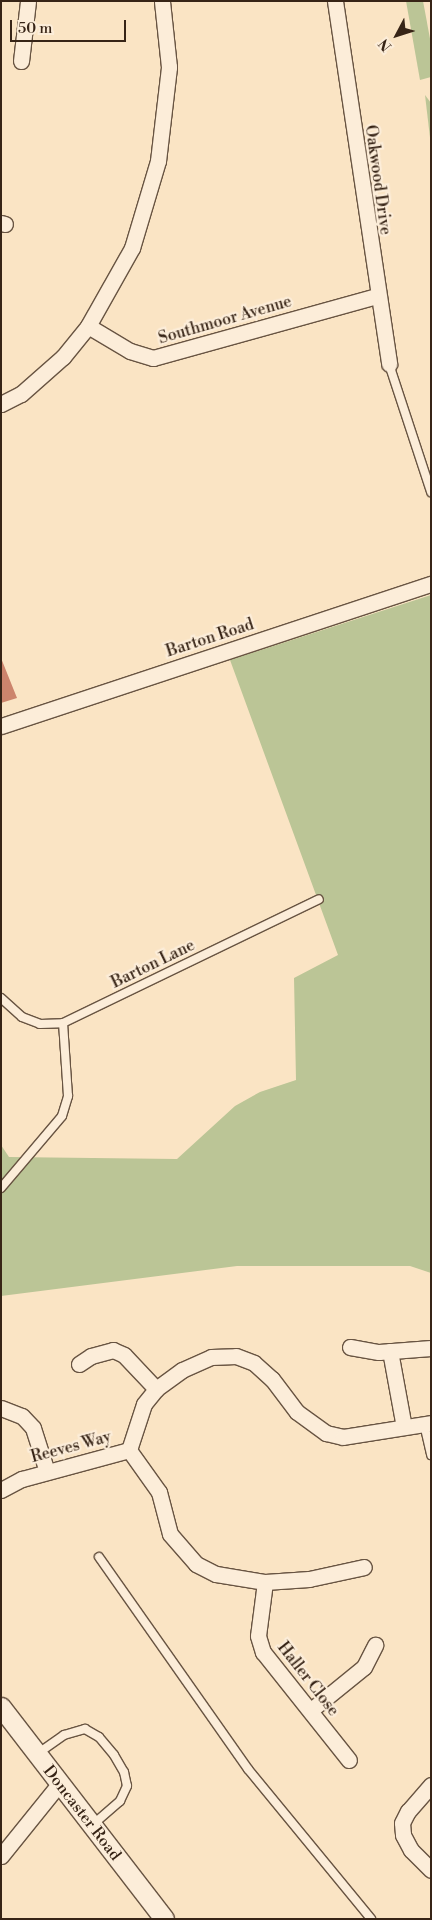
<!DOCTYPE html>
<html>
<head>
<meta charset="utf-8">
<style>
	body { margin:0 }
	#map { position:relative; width:432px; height:1920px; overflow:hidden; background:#fae4c4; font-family:"Libre Bodoni",serif }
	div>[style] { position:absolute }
	.green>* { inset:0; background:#bbc596 }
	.building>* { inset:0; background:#cc846c }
	.roads { filter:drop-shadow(1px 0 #685442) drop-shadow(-1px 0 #685442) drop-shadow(0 1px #685442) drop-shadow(0 -1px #685442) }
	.service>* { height:8px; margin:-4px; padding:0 4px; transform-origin:4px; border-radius:4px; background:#fcedd9 }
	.minor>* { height:15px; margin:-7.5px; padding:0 7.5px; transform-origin:7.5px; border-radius:7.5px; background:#fcedd9 }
	.tertiary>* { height:19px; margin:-9.5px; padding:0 9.5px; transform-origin:9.5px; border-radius:9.5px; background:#fcedd9 }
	span { translate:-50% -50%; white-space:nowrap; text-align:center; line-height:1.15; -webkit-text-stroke:4.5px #fcedd9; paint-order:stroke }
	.street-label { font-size:16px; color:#372416 }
	.frame { position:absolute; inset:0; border:2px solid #372416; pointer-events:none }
	.north { position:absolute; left:372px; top:10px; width:50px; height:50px; -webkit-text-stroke:4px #fcedd9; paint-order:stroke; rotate:230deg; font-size:14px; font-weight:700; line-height:20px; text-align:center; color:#372416 }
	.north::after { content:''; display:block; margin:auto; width:18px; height:22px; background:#372416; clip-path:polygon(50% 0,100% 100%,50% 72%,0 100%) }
	.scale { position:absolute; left:10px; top:20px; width:116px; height:22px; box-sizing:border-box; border:2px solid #372416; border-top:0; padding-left:6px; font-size:15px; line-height:18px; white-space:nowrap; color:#372416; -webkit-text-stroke:4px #fcedd9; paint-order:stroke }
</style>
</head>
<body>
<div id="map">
	<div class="green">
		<div style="clip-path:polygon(406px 1px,423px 1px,431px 44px,431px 77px,420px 80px)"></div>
		<div style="clip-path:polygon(425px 95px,431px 103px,431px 146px)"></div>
		<div style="clip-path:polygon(431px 595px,431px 1273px,410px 1266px,237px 1266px,1px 1296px,1px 1145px,9px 1157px,177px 1159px,235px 1106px,260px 1092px,296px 1080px,294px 978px,338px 955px,230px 660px)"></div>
	</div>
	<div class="building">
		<div style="clip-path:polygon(1px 658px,17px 698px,1px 703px)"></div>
	</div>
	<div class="roads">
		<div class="service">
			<div style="left:389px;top:364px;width:135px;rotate:71.8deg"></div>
			<div style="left:1px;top:998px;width:28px;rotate:42deg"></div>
			<div style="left:22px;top:1017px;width:19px;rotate:21deg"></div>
			<div style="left:40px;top:1024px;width:23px;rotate:-2deg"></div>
			<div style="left:63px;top:1023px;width:284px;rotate:-25.8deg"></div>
			<div style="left:1px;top:1188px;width:94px;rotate:-49.7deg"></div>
			<div style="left:62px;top:1116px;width:21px;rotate:-73deg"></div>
			<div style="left:68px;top:1096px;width:73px;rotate:-93.9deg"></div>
			<div style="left:424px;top:1424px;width:32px;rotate:77deg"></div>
			<div style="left:99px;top:1557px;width:259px;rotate:54.9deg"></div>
			<div style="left:248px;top:1769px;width:194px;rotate:50.6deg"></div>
			<div style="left:37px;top:1754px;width:33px;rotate:-35deg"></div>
			<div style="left:64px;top:1735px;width:22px;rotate:-16deg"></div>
			<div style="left:85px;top:1729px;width:16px;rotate:30deg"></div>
			<div style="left:99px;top:1737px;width:23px;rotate:50deg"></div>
			<div style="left:114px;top:1755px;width:20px;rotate:60deg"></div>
			<div style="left:124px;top:1772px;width:14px;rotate:78deg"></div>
			<div style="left:127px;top:1786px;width:17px;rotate:115deg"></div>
			<div style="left:120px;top:1801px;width:37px;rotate:139deg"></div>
		</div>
		<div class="minor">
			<div style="left:335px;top:1px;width:367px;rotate:81.5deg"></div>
			<div style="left:21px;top:61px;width:60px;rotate:-83.3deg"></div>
			<div style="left:1px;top:223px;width:4px;rotate:14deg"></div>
			<div style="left:88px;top:326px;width:49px;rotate:30.8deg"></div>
			<div style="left:130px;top:351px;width:24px;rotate:17deg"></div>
			<div style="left:153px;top:358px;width:232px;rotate:-15.5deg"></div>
			<div style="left:1px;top:404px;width:22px;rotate:-27deg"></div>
			<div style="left:21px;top:394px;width:56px;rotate:-41.4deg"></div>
			<div style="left:63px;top:357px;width:40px;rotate:-51deg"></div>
			<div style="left:88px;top:326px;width:90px;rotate:-60.6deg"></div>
			<div style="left:132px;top:248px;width:91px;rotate:-73.4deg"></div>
			<div style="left:158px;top:161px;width:95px;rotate:-83.3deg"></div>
			<div style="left:169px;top:67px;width:66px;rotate:-96.1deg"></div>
			<div style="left:1px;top:726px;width:453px;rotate:-18.3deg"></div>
			<div style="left:350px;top:1347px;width:29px;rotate:10deg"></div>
			<div style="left:379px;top:1352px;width:52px;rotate:-4.4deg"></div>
			<div style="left:390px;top:1351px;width:77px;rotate:79.6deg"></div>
			<div style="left:79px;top:1364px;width:14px;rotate:-34deg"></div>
			<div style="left:91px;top:1356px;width:23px;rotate:-15deg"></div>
			<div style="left:113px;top:1350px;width:12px;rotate:24deg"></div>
			<div style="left:124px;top:1355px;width:47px;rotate:46.7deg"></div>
			<div style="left:1px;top:1408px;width:22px;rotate:21deg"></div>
			<div style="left:22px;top:1416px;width:16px;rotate:47deg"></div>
			<div style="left:33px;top:1428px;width:46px;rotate:72.3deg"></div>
			<div style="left:129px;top:1450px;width:52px;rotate:54.5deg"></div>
			<div style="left:159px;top:1492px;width:43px;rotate:75.3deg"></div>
			<div style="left:170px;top:1534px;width:40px;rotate:49deg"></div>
			<div style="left:196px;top:1564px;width:22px;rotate:27deg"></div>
			<div style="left:216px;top:1574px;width:50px;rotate:9.3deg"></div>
			<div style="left:265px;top:1582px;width:44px;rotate:-3.9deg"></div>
			<div style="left:309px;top:1579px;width:56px;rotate:-12.3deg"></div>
			<div style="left:1px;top:1490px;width:24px;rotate:-28deg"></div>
			<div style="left:22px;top:1479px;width:111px;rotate:-15.2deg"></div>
			<div style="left:129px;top:1450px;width:48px;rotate:-71.9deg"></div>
			<div style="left:144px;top:1404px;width:19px;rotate:-51deg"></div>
			<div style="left:156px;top:1389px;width:32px;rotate:-36deg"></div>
			<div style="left:182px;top:1370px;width:32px;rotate:-24deg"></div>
			<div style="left:211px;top:1357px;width:25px;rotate:-2deg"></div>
			<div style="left:236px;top:1356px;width:19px;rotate:21deg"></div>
			<div style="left:254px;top:1363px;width:24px;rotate:42deg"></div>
			<div style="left:272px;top:1379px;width:41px;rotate:52.9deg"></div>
			<div style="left:297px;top:1412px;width:36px;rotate:36deg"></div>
			<div style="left:326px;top:1433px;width:17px;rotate:13deg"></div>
			<div style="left:343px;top:1437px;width:89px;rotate:-9deg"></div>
			<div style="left:265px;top:1582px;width:54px;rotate:97.4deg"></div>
			<div style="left:258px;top:1636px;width:17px;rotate:73deg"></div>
			<div style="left:263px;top:1652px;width:138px;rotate:51.5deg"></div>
			<div style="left:311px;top:1710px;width:68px;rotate:-39.1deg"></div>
			<div style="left:364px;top:1667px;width:25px;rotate:-63deg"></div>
			<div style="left:431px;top:1785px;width:35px;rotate:131deg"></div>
			<div style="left:408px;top:1811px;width:13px;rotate:117deg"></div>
			<div style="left:402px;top:1823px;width:12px;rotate:85deg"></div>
			<div style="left:403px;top:1835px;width:17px;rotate:62deg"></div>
			<div style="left:411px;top:1850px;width:28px;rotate:45deg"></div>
			<div style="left:1px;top:1856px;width:92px;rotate:-51.1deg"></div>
		</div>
		<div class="tertiary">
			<div style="left:1px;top:1707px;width:267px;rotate:52.4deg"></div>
		</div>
	</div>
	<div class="street-label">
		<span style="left:378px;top:180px;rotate:82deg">Oakwood Drive</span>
		<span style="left:225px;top:320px;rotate:-16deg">Southmoor Avenue</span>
		<span style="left:210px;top:638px;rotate:-18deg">Barton Road</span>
		<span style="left:153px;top:964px;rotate:-26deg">Barton Lane</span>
		<span style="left:71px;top:1447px;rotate:-15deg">Reeves Way</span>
		<span style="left:308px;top:1679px;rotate:52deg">Haller Close</span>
		<span style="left:82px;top:1813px;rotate:52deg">Doncaster Road</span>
	</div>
	<div class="frame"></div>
	<div class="north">N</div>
	<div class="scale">50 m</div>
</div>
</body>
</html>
